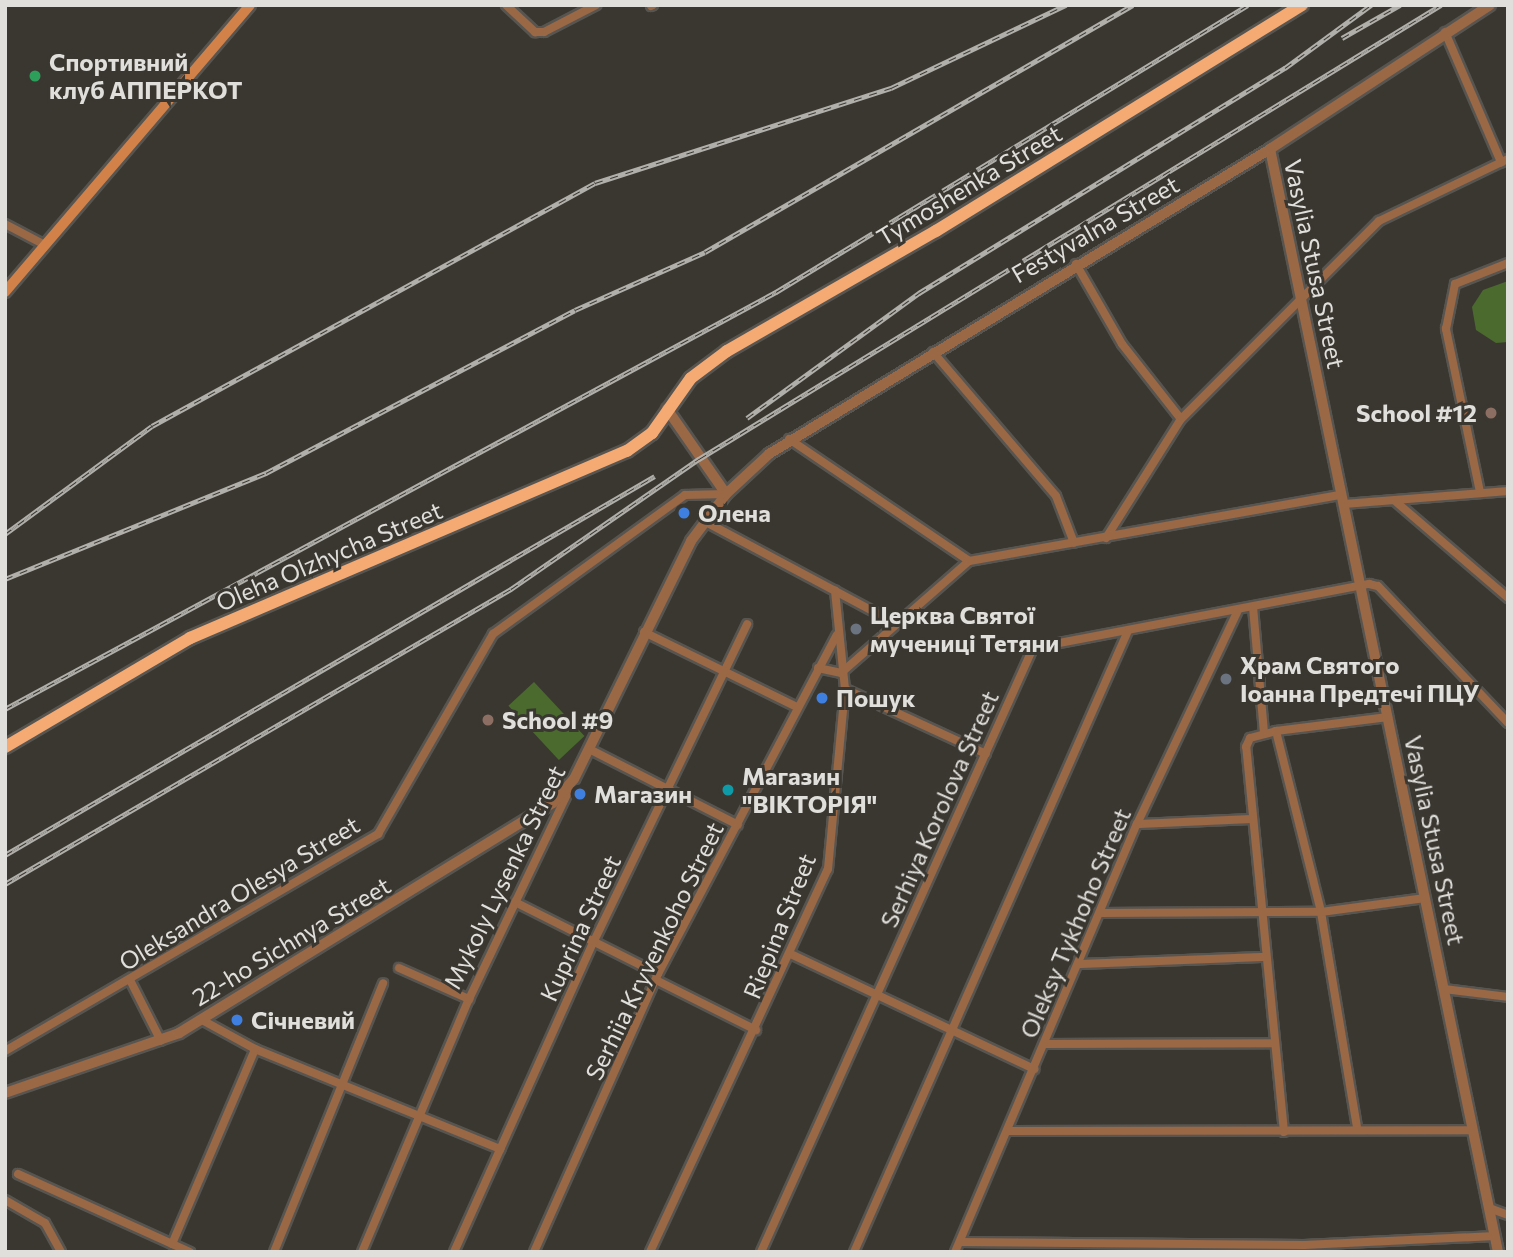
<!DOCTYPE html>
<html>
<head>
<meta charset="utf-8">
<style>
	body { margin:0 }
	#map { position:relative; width:1513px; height:1257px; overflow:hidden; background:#3a3731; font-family:Commissioner,sans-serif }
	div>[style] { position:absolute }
	.green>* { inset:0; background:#4b6a2e; transform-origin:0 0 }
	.roads { filter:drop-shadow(2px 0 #585550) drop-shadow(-2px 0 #585550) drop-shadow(0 2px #585550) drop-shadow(0 -2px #585550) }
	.minor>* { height:8px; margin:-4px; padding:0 4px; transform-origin:4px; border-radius:4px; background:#9b6846 }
	.tertiary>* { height:10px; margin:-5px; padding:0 5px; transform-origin:5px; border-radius:5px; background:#9b6846 }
	.secondary>* { height:10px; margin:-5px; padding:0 5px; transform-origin:5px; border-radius:5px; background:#d28249 }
	.trunk>* { height:12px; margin:-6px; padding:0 6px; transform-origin:6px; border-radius:6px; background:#f6aa73 }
	.rail>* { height:5px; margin-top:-2.5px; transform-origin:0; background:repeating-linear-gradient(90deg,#3a3731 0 8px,#b1afaa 0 16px); box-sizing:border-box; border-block:2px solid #b1afaa }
	.dots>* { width:19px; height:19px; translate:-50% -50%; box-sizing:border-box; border:4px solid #3a3731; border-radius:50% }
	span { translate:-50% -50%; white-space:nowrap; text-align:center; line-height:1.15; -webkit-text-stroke:6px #3a3731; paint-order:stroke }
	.poi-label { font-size:24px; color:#e1dfdb; font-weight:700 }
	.left { translate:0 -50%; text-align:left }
	.right { translate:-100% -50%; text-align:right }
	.street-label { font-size:24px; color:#e1dfdb }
	.frame { position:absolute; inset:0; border:7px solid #e1dfdb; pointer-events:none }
</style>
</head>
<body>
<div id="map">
	<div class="green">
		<div style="clip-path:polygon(1508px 281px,1508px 342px,1496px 343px,1476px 330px,1472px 307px,1483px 290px)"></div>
		<div style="left:534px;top:682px;width:74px;height:35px;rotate:47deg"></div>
	</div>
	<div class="roads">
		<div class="minor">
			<div style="left:506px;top:5px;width:40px;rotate:43deg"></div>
			<div style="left:535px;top:32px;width:9px"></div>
			<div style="left:544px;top:32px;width:59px;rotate:-27.4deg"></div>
			<div style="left:651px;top:6px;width:2px;rotate:-27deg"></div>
			<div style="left:1445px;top:32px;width:142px;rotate:66.7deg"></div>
			<div style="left:5px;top:224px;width:43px;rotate:27.8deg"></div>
			<div style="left:1076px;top:264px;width:92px;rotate:60.1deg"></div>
			<div style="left:1122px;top:344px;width:95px;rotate:51.8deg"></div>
			<div style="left:933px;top:352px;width:189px;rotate:49.5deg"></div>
			<div style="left:1056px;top:496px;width:50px;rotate:69deg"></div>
			<div style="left:789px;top:439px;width:217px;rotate:34.1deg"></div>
			<div style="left:1480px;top:492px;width:167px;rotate:-101.8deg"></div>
			<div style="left:1446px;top:329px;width:46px;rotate:-78.7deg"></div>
			<div style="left:1455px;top:284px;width:57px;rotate:-21.6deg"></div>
			<div style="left:1395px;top:501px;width:149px;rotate:40.6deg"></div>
			<div style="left:1344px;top:504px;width:165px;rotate:-4.5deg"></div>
			<div style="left:704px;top:521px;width:217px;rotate:28.1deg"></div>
			<div style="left:1106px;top:538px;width:141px;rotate:-57.8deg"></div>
			<div style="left:1181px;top:419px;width:280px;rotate:-45deg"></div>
			<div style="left:1379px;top:221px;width:143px;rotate:-25.7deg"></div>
			<div style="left:1253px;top:607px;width:127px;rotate:85deg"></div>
			<div style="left:644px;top:632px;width:170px;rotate:26.1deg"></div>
			<div style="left:818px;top:668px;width:24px;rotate:12deg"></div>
			<div style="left:841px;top:673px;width:170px;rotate:-41.2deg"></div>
			<div style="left:969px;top:561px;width:378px;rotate:-10.1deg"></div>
			<div style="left:845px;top:689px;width:155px;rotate:24.7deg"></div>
			<div style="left:1276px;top:731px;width:187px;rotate:76deg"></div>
			<div style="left:1321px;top:912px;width:217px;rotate:80.5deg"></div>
			<div style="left:589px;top:749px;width:167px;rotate:27deg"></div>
			<div style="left:1137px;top:824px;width:116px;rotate:-2.5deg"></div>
			<div style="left:515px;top:902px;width:160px;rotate:26.7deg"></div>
			<div style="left:1100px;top:913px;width:221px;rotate:-0.3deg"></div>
			<div style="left:1321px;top:912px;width:105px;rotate:-7.7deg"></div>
			<div style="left:793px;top:955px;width:267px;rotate:25.3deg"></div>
			<div style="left:1078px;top:964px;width:186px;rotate:-2.2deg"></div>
			<div style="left:399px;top:968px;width:77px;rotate:23.9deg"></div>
			<div style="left:130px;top:980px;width:68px;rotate:63.1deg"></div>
			<div style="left:656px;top:980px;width:112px;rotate:26.6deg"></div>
			<div style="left:1444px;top:989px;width:64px;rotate:7.1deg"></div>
			<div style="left:202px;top:1020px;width:60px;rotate:28.7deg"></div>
			<div style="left:255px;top:1049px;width:265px;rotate:22.2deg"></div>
			<div style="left:1045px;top:1044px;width:230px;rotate:-0.2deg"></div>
			<div style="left:5px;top:1051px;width:432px;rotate:-30.2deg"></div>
			<div style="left:378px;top:834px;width:231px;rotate:-60.1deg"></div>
			<div style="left:493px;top:634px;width:237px;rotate:-35.9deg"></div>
			<div style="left:685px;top:495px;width:41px;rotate:-1.4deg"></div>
			<div style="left:1008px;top:1131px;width:464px;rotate:-0.1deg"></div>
			<div style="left:1284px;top:1132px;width:387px;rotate:-95.6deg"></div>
			<div style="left:1246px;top:747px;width:10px;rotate:-66deg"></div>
			<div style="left:1250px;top:738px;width:27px;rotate:-15deg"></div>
			<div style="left:1276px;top:731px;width:113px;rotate:-7.1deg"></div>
			<div style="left:18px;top:1174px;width:189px;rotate:24.4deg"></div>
			<div style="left:5px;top:1200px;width:46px;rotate:29.9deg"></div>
			<div style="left:45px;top:1223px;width:33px;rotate:61deg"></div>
			<div style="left:1489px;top:1208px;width:20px;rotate:20deg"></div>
			<div style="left:960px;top:1242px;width:344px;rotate:0.5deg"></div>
			<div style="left:1304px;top:1245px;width:191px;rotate:-2.7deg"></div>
			<div style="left:172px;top:1244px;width:212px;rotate:-66.9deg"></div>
			<div style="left:274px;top:1252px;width:290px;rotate:-67.9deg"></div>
			<div style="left:362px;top:1252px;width:275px;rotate:-67.1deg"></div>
			<div style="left:469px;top:999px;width:234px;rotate:-64.4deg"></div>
			<div style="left:454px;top:1252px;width:341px;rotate:-65.8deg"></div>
			<div style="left:594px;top:941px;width:352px;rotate:-64.2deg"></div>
			<div style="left:534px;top:1252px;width:304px;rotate:-66deg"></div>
			<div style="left:658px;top:974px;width:383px;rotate:-62.2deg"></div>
			<div style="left:650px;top:1252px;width:422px;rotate:-65.1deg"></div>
			<div style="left:828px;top:869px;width:181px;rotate:-84.6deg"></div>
			<div style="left:845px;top:689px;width:99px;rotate:-95.8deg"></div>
			<div style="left:761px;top:1252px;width:662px;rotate:-65.76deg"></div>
			<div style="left:1033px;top:648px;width:342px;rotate:-10.8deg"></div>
			<div style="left:1369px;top:584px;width:9px;rotate:13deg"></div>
			<div style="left:1378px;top:586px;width:189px;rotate:46.5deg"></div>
			<div style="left:854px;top:1252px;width:677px;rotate:-66.2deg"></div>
			<div style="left:955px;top:1252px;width:465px;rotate:-67deg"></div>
			<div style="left:1137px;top:824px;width:234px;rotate:-64.7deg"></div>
		</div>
		<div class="tertiary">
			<div style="left:1270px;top:149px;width:1126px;rotate:78.32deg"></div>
			<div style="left:667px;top:409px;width:103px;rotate:55.2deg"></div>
			<div style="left:5px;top:1093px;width:184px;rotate:-19deg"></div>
			<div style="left:179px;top:1033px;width:439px;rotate:-31.6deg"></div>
			<div style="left:553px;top:803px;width:32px;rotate:-49deg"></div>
			<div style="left:574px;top:779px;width:265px;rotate:-63.8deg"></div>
			<div style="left:691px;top:541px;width:59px;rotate:-53.3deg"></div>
			<div style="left:726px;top:494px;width:59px;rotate:-42.9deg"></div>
			<div style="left:769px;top:454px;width:587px;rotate:-31.33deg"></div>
			<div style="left:1270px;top:149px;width:263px;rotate:-33.2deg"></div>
		</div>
		<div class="secondary">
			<div style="left:5px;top:292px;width:377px;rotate:-49.5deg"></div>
		</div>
		<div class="trunk">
			<div style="left:5px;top:747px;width:215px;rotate:-30.5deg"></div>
			<div style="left:190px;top:638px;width:475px;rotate:-23.2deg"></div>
			<div style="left:627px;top:451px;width:31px;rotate:-36deg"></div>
			<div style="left:652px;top:433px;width:67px;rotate:-54.7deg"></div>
			<div style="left:691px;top:378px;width:45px;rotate:-36.9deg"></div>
			<div style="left:727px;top:351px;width:241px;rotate:-29.9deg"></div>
			<div style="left:936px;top:231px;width:430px;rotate:-31.7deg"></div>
		</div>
	</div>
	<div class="rail">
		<div style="left:1342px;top:38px;width:67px;rotate:-29.6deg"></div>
		<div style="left:747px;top:418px;width:213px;rotate:-36deg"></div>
		<div style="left:919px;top:293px;width:430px;rotate:-31.6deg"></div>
		<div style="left:1285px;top:68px;width:107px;rotate:-36.2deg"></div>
		<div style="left:5px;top:534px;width:182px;rotate:-36.3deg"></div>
		<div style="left:152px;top:426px;width:505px;rotate:-28.75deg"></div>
		<div style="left:595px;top:183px;width:311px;rotate:-17.8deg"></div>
		<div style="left:891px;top:88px;width:194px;rotate:-25.4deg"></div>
		<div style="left:5px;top:579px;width:282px;rotate:-22.1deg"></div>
		<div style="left:266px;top:473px;width:349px;rotate:-27.8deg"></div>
		<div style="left:575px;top:310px;width:142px;rotate:-24deg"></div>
		<div style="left:705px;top:252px;width:494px;rotate:-30deg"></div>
		<div style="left:5px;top:709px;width:877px;rotate:-28.41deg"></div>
		<div style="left:776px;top:292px;width:552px;rotate:-31.3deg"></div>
		<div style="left:5px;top:855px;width:752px;rotate:-30.25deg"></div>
		<div style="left:5px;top:884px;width:586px;rotate:-30.24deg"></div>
		<div style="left:511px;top:589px;width:229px;rotate:-34.7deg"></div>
		<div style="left:699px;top:459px;width:870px;rotate:-31.46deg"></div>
	</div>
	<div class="dots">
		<div style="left:35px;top:76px;background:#2e9e5b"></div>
		<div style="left:1491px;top:413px;background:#8d6e63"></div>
		<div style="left:684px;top:513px;background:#3f7fe0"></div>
		<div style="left:856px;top:629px;background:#6b7280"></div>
		<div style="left:1226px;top:679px;background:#6b7280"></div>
		<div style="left:822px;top:698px;background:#3f7fe0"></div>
		<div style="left:488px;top:720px;background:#8d6e63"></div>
		<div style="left:728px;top:790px;background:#0f9aa8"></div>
		<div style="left:580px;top:794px;background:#3f7fe0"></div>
		<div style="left:237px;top:1020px;background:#3f7fe0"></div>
	</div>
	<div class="poi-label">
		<span class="left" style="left:49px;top:76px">Спортивний<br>клуб АППЕРКОТ</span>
		<span class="right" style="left:1477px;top:413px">School #12</span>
		<span class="left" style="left:698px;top:513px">Олена</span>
		<span class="left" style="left:870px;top:629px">Церква Святої<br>мучениці Тетяни</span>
		<span class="left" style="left:1240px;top:679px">Храм Святого<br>Іоанна Предтечі ПЦУ</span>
		<span class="left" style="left:836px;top:698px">Пошук</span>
		<span class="left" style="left:502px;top:720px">School #9</span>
		<span class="left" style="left:742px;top:790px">Магазин<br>"ВІКТОРІЯ"</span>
		<span class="left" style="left:594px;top:794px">Магазин</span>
		<span class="left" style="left:251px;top:1020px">Січневий</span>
	</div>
	<div class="street-label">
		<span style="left:969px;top:185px;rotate:-31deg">Tymoshenka Street</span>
		<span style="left:1095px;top:229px;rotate:-30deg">Festyvalna Street</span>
		<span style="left:1315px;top:264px;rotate:78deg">Vasylia Stusa Street</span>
		<span style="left:329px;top:556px;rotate:-23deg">Oleha Olzhycha Street</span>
		<span style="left:939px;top:809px;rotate:-66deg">Serhiya Korolova Street</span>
		<span style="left:1435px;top:840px;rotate:78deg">Vasylia Stusa Street</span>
		<span style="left:504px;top:877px;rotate:-64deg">Mykoly Lysenka Street</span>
		<span style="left:239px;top:893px;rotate:-31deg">Oleksandra Olesya Street</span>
		<span style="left:1075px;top:923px;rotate:-67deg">Oleksy Tykhoho Street</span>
		<span style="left:779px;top:926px;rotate:-68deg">Riepina Street</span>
		<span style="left:580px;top:928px;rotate:-65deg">Kuprina Street</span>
		<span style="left:291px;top:941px;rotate:-31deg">22-ho Sichnya Street</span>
		<span style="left:654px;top:951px;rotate:-64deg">Serhiia Kryvenkoho Street</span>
	</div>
	<div class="frame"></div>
</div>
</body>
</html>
